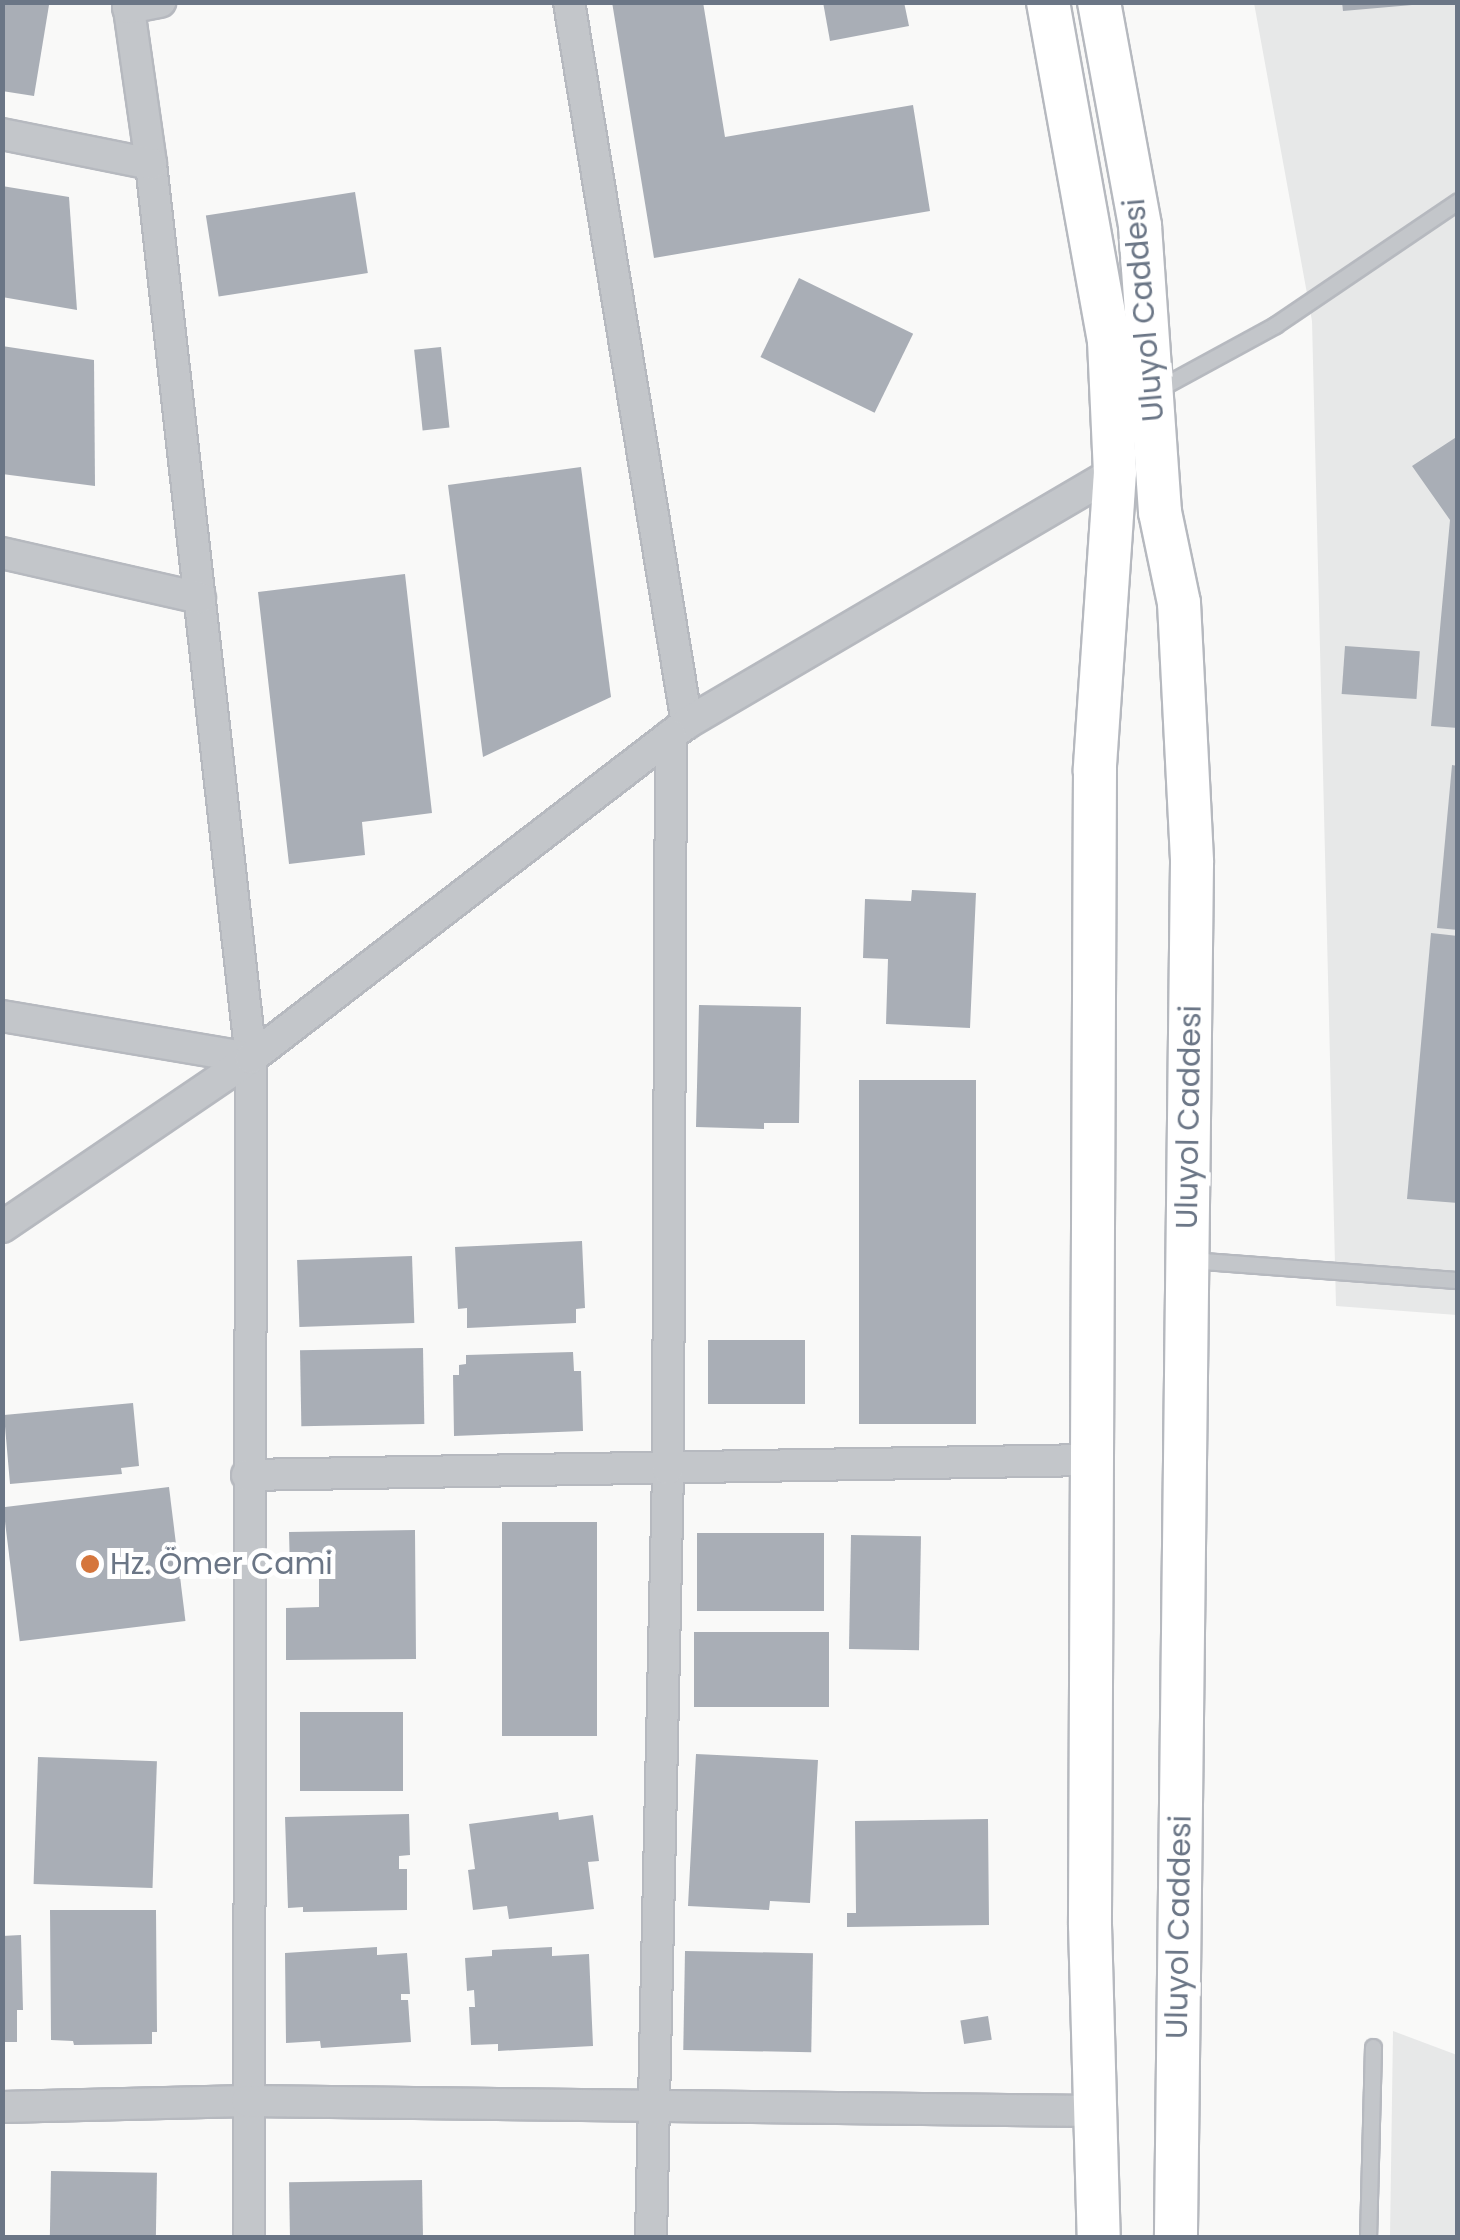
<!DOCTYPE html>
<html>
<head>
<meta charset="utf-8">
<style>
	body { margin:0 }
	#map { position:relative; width:1460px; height:2240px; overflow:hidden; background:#f9f9f8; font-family:Poppins,sans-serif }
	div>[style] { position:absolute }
	.built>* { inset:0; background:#e7e8e8 }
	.building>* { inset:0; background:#a9aeb6; transform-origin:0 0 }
	.roads { filter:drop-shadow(2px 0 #b6b9bf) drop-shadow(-2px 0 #b6b9bf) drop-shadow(0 2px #b6b9bf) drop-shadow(0 -2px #b6b9bf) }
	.lane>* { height:15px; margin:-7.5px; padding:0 7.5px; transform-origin:7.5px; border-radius:7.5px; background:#c3c6ca }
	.street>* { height:30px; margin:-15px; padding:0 15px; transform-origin:15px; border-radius:15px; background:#c3c6ca }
	.secondary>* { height:42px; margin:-21px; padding:0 21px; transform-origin:21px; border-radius:21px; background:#fff }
	.dots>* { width:28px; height:28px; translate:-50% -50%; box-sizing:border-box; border:5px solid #fff; border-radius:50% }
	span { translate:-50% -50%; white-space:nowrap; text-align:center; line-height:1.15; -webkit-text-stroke:10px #fff; paint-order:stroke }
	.street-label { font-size:30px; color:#6b7686 }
	.poi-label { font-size:30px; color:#6b7686 }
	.left { translate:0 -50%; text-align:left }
	.frame { position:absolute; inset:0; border:5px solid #6b7686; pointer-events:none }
</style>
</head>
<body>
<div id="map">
	<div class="built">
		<div style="clip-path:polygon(1254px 3px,1457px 3px,1457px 1315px,1336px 1306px,1312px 321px)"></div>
		<div style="clip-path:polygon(1393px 2031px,1457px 2055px,1457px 2237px,1390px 2237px)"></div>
	</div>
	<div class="building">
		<div style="clip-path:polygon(2px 2px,49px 5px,34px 96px,2px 91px)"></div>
		<div style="clip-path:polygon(612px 2px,703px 2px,725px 137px,913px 105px,930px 211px,654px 258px)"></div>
		<div style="clip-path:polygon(823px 2px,904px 2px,909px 26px,830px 41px)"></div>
		<div style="clip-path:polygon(1342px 2px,1412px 2px,1412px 5px,1343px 11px)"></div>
		<div style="clip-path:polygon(2px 186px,69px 197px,77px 310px,2px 297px)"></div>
		<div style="left:355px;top:192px;width:82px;height:151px;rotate:81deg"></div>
		<div style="left:799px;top:278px;width:127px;height:88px;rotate:26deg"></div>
		<div style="clip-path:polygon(2px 346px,94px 360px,95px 486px,2px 474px)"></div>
		<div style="left:441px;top:347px;width:81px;height:27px;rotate:84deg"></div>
		<div style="clip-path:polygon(1458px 436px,1458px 728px,1431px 726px,1450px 520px,1412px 466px)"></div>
		<div style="clip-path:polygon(581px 467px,611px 697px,483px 757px,448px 485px)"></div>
		<div style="clip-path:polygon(405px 574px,432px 813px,362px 822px,365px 855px,289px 864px,258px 592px)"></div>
		<div style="left:1345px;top:646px;width:75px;height:48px;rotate:4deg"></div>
		<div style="clip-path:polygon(1452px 765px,1458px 766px,1458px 930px,1437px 928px)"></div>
		<div style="clip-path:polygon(912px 890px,976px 893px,970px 1028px,886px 1024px,888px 959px,863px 958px,865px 899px,911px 901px)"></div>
		<div style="clip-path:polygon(1431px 933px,1458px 936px,1458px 1203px,1407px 1199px)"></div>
		<div style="clip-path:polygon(699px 1005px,801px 1007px,799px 1123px,764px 1123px,764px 1129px,696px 1127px)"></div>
		<div style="left:859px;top:1080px;width:117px;height:344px"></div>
		<div style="clip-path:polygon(582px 1241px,585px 1308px,576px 1309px,576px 1323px,467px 1328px,467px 1308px,458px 1309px,455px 1247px)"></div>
		<div style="left:412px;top:1256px;width:67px;height:115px;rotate:88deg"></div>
		<div style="left:805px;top:1340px;width:64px;height:97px;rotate:90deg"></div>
		<div style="left:423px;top:1348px;width:76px;height:123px;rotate:89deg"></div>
		<div style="clip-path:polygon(573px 1352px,574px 1371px,581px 1371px,583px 1431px,454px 1436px,453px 1375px,459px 1375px,459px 1365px,466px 1364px,466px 1355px)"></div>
		<div style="clip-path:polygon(133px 1403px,139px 1466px,121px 1468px,122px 1474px,10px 1484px,4px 1415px)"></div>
		<div style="left:169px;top:1487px;width:135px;height:167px;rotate:83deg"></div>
		<div style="left:597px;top:1522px;width:214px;height:95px;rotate:90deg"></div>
		<div style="clip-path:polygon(415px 1530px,416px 1659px,286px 1660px,286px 1608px,319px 1607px,319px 1571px,290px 1571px,289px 1532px)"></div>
		<div style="left:824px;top:1533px;width:78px;height:127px;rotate:90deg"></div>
		<div style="left:851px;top:1535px;width:70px;height:114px;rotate:1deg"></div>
		<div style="left:694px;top:1632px;width:135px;height:75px"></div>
		<div style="left:300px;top:1712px;width:103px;height:79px"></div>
		<div style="clip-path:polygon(696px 1754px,818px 1760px,810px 1903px,770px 1901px,769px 1910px,688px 1906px)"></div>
		<div style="left:38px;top:1757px;width:119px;height:127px;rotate:2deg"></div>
		<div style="clip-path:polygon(558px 1812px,559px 1820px,593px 1815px,599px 1861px,588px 1862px,594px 1909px,509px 1919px,507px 1906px,473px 1910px,468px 1870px,475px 1869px,469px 1824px)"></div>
		<div style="clip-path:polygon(409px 1814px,410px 1855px,399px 1856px,399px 1869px,407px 1869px,407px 1910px,303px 1912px,303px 1907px,288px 1908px,285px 1817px)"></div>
		<div style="clip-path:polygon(988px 1819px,989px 1925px,847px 1927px,847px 1913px,856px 1913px,855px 1821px)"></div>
		<div style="clip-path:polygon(50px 1910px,156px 1910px,157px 2032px,152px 2032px,152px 2044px,74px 2045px,73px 2041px,51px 2040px)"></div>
		<div style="clip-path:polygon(21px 1935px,23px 2010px,17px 2010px,17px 2042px,2px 2042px,2px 1936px)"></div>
		<div style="clip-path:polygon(377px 1947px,377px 1955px,407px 1953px,410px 1994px,401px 1994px,401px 2000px,408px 2000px,411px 2042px,321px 2048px,320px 2041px,286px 2043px,285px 1953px)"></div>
		<div style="clip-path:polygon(552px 1947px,552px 1956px,589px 1954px,593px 2046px,498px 2051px,498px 2044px,471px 2045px,469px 2007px,475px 2007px,474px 1990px,467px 1991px,465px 1958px,492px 1956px,492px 1950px)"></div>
		<div style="left:685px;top:1951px;width:128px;height:99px;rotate:1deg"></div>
		<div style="left:988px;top:2016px;width:24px;height:28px;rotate:81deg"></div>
		<div style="left:51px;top:2171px;width:106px;height:67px;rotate:1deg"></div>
		<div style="left:422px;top:2180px;width:58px;height:133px;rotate:89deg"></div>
	</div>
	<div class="roads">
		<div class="lane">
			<div style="left:1156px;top:390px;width:136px;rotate:-28.6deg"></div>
			<div style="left:1275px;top:325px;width:221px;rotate:-34.1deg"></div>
			<div style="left:1191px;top:1260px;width:268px;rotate:4.3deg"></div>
			<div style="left:1368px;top:2238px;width:191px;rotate:-88.5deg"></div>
		</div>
		<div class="street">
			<div style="left:128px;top:2px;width:164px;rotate:81.9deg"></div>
			<div style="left:151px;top:164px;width:900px;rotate:83.62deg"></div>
			<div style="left:251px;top:1058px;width:1180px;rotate:90.1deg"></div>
			<div style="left:569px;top:2px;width:731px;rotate:80.71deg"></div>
			<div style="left:128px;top:8px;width:33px;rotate:-11deg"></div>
			<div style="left:2px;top:134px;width:152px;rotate:11.4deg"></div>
			<div style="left:2px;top:553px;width:203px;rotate:12.8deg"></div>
			<div style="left:2px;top:1016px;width:253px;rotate:9.6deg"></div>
			<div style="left:2px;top:1227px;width:301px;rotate:-34.2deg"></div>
			<div style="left:251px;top:1058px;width:550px;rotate:-37.54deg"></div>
			<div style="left:687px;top:723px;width:496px;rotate:-30.4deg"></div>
			<div style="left:1115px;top:472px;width:15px;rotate:-67deg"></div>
			<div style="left:247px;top:1475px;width:845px;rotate:-1.02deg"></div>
			<div style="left:2px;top:2107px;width:245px;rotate:-1.4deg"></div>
			<div style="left:247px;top:2101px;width:848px;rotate:0.68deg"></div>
			<div style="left:651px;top:2238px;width:769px;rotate:-88.73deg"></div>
			<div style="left:668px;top:1469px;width:734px;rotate:-89.77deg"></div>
		</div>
		<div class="secondary">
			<div style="left:1048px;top:2px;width:344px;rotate:79.8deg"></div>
			<div style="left:1109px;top:341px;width:131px;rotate:87.4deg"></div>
			<div style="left:1115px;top:472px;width:298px;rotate:93.9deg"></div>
			<div style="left:1095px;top:769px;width:1156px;rotate:90.25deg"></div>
			<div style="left:1090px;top:1925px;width:313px;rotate:88.4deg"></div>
			<div style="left:1099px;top:2px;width:228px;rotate:79.6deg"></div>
			<div style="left:1140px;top:226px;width:287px;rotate:86deg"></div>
			<div style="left:1160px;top:512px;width:93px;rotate:78.2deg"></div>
			<div style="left:1179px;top:603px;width:260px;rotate:87.1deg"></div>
			<div style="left:1192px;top:863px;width:1375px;rotate:90.67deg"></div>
		</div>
	</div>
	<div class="dots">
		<div style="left:90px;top:1564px;background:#d5763c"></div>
	</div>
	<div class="street-label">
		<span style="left:1144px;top:310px;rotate:-95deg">Uluyol Caddesi</span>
		<span style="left:1189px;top:1117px;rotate:-89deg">Uluyol Caddesi</span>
		<span style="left:1179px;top:1927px;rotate:-89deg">Uluyol Caddesi</span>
	</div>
	<div class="poi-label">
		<span class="left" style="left:110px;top:1564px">Hz. Ömer Cami</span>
	</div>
	<div class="frame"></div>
</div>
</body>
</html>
